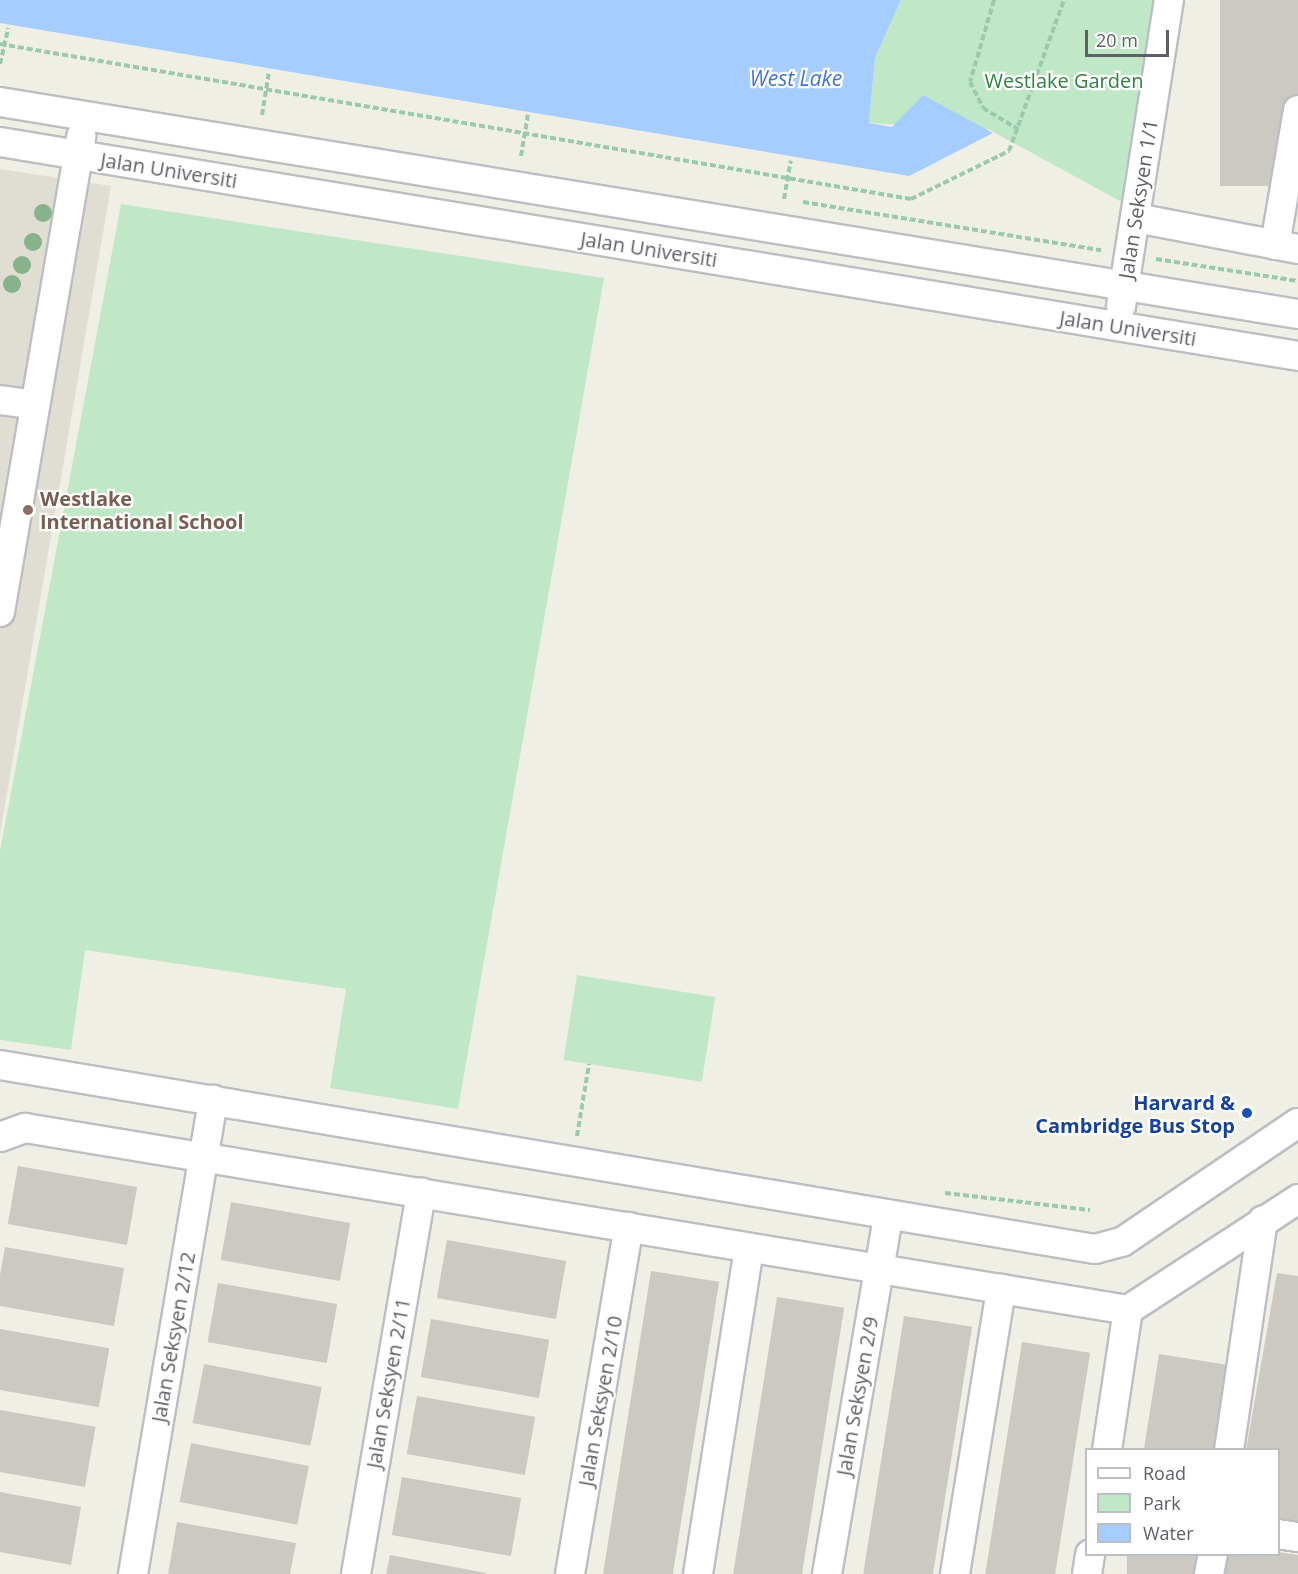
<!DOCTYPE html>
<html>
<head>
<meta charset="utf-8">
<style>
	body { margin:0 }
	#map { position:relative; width:1298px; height:1574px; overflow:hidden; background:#f0efe5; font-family:"Open Sans",sans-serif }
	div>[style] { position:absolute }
	.education>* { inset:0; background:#e0ded3 }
	.green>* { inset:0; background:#c1e8c6; transform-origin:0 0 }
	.water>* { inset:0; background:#a6cdff }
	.building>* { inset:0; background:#cbc9c2; transform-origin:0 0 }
	.path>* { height:4px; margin-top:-2px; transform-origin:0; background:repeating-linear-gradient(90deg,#9ac9ad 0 6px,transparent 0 9px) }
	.roads { filter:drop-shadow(2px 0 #bdbec4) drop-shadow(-2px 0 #bdbec4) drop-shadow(0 2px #bdbec4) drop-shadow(0 -2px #bdbec4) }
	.minor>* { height:28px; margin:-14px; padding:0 14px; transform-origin:14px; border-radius:14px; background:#fff }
	.trees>* { width:18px; height:18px; margin:-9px; border-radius:50%; background:#87b28a }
	.dots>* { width:16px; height:16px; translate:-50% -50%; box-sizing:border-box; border:3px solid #fff; border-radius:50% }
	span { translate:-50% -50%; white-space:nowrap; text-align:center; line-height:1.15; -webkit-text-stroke:4.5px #fff; paint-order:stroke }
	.park-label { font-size:20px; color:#318140 }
	.street-label { font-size:20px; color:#5d6066 }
	.education-label { font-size:20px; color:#785e54; font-weight:700 }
	.left { translate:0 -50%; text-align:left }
	.transit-label { font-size:20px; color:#164399; font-weight:700 }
	.right { translate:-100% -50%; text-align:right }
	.water-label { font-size:21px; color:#4473c7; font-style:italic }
	.legend { position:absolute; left:1085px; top:1448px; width:195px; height:108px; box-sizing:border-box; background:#fff; border:2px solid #bebfc2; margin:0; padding:8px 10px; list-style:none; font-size:18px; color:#5d6066 }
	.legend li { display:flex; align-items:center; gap:12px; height:30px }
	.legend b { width:30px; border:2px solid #bebfc2 }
	.scale { position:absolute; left:1085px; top:30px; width:84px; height:27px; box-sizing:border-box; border:3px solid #5d6066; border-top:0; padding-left:8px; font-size:18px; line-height:21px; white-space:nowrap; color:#5d6066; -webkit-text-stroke:4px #fff; paint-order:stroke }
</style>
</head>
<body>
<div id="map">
	<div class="education">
		<div style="clip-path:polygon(0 169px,111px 186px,0 834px)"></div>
	</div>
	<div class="green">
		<div style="clip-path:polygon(901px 0,1157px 0,1129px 206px,988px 129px,869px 123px,875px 58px)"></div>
		<div style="clip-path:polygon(121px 204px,604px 278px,458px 1109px,330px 1088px,346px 989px,85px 950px,71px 1050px,0 1040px,0 851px)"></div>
		<div style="left:577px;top:975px;width:140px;height:86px;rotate:9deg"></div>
	</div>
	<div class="water">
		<div style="clip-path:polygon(0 0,901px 0,875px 58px,869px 123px,892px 127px,923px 95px,993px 133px,909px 176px,0 23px)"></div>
	</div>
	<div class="building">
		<div style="left:1220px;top:0;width:78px;height:186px"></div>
		<div style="left:18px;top:1166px;width:121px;height:59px;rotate:10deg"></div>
		<div style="left:231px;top:1202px;width:121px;height:59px;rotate:10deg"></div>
		<div style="left:447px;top:1240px;width:121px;height:59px;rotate:10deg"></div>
		<div style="left:5px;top:1247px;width:121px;height:59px;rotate:10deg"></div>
		<div style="left:651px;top:1271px;width:69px;height:307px;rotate:9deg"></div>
		<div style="clip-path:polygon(1277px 1273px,1298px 1276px,1298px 1525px,1278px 1521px,1278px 1450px,1246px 1450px)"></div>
		<div style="left:218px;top:1283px;width:121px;height:60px;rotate:10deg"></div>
		<div style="left:777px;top:1297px;width:68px;height:281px;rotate:9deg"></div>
		<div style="left:904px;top:1316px;width:69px;height:261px;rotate:9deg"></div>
		<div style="left:431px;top:1319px;width:120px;height:59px;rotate:10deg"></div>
		<div style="left:0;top:1329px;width:111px;height:60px;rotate:10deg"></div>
		<div style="left:1022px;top:1342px;width:69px;height:235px;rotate:9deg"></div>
		<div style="left:1159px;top:1354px;width:72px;height:97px;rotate:9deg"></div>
		<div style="left:204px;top:1364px;width:120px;height:60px;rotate:11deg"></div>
		<div style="left:417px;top:1396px;width:120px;height:59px;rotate:10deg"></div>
		<div style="left:0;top:1410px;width:97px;height:61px;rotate:10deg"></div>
		<div style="left:191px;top:1443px;width:120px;height:60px;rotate:11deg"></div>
		<div style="left:402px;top:1477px;width:121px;height:59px;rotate:10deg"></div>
		<div style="clip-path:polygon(0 1492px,81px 1507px,71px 1565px,0 1552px)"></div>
		<div style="clip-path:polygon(177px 1522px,296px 1543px,290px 1574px,168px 1574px)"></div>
		<div style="clip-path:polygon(1278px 1552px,1298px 1555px,1298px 1574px,1225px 1574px,1228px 1554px)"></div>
		<div style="left:1127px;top:1554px;width:73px;height:20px"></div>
		<div style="clip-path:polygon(390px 1555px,486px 1573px,486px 1574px,386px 1574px)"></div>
	</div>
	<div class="path">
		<div style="left:994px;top:0;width:85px;rotate:106.3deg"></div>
		<div style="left:970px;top:82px;width:29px;rotate:63deg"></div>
		<div style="left:983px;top:108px;width:41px;rotate:31deg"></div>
		<div style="left:0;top:44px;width:924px;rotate:9.66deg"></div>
		<div style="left:911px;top:199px;width:109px;rotate:-26.1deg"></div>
		<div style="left:1009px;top:151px;width:161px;rotate:-70deg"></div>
		<div style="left:0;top:64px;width:37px;rotate:-77deg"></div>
		<div style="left:262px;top:115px;width:44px;rotate:-80.8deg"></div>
		<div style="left:521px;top:156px;width:43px;rotate:-80.5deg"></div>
		<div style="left:784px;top:199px;width:39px;rotate:-80deg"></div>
		<div style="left:803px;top:202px;width:302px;rotate:9.2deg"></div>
		<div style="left:1156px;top:259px;width:144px;rotate:8.8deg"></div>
		<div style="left:577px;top:1136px;width:73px;rotate:-80.5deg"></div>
		<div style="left:945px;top:1193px;width:146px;rotate:6.7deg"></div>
	</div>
	<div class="roads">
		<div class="minor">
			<div style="left:0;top:102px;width:1315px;rotate:9.28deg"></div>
			<div style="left:0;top:142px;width:1316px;rotate:9.36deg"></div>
			<div style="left:1136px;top:218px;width:165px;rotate:10.8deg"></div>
			<div style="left:1275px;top:245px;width:137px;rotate:-80.3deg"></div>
			<div style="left:1121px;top:306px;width:310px;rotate:-81.1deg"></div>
			<div style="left:0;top:400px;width:34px;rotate:8deg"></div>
			<div style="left:0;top:612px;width:483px;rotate:-80.3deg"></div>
			<div style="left:0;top:1065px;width:1110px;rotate:9.54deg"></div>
			<div style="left:1095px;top:1249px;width:28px;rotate:-15deg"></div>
			<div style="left:1122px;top:1242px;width:212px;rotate:-34.1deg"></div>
			<div style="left:0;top:1137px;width:27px;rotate:-20deg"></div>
			<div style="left:25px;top:1128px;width:1118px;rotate:9.37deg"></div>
			<div style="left:1128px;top:1310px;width:203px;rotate:-33.1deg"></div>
			<div style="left:1107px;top:1450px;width:142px;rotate:-81.5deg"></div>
			<div style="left:1229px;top:1450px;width:232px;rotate:-81.6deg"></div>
			<div style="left:1278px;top:1534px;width:20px;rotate:9deg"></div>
			<div style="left:133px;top:1574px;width:481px;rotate:-80.4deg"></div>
			<div style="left:356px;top:1574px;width:387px;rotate:-80.3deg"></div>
			<div style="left:570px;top:1574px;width:352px;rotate:-80.4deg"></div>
			<div style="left:698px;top:1574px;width:328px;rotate:-81.1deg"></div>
			<div style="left:827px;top:1574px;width:362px;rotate:-80.3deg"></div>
			<div style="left:955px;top:1574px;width:289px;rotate:-80.8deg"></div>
			<div style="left:1087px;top:1574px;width:20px;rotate:-81deg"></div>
			<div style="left:1209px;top:1574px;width:20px;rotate:-79deg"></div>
		</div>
	</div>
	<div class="trees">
		<div style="left:43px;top:213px"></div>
		<div style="left:33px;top:242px"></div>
		<div style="left:22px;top:265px"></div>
		<div style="left:12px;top:284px"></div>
	</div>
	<div class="dots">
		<div style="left:28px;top:510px;background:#8d6e63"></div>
		<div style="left:1247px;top:1113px;background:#1a4fb4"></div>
	</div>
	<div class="park-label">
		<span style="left:1064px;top:80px">Westlake Garden</span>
	</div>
	<div class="street-label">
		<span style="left:169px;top:170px;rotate:9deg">Jalan Universiti</span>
		<span style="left:1138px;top:199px;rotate:-81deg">Jalan Seksyen 1/1</span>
		<span style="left:649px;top:249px;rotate:9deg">Jalan Universiti</span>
		<span style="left:1128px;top:328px;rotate:9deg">Jalan Universiti</span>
		<span style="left:173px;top:1337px;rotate:-80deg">Jalan Seksyen 2/12</span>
		<span style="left:388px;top:1383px;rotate:-80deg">Jalan Seksyen 2/11</span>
		<span style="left:857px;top:1396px;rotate:-80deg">Jalan Seksyen 2/9</span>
		<span style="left:600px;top:1401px;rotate:-80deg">Jalan Seksyen 2/10</span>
	</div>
	<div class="education-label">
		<span class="left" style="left:40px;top:510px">Westlake<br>International School</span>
	</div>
	<div class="transit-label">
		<span class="right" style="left:1235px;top:1114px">Harvard &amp;<br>Cambridge Bus Stop</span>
	</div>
	<div class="water-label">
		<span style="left:796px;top:78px">West Lake</span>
	</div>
	<ul class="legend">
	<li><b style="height:8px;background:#fff"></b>Road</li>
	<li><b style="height:16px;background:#c1e8c6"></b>Park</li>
	<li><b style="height:16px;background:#a6cdff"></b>Water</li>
	</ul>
	<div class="scale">20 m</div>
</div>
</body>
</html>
